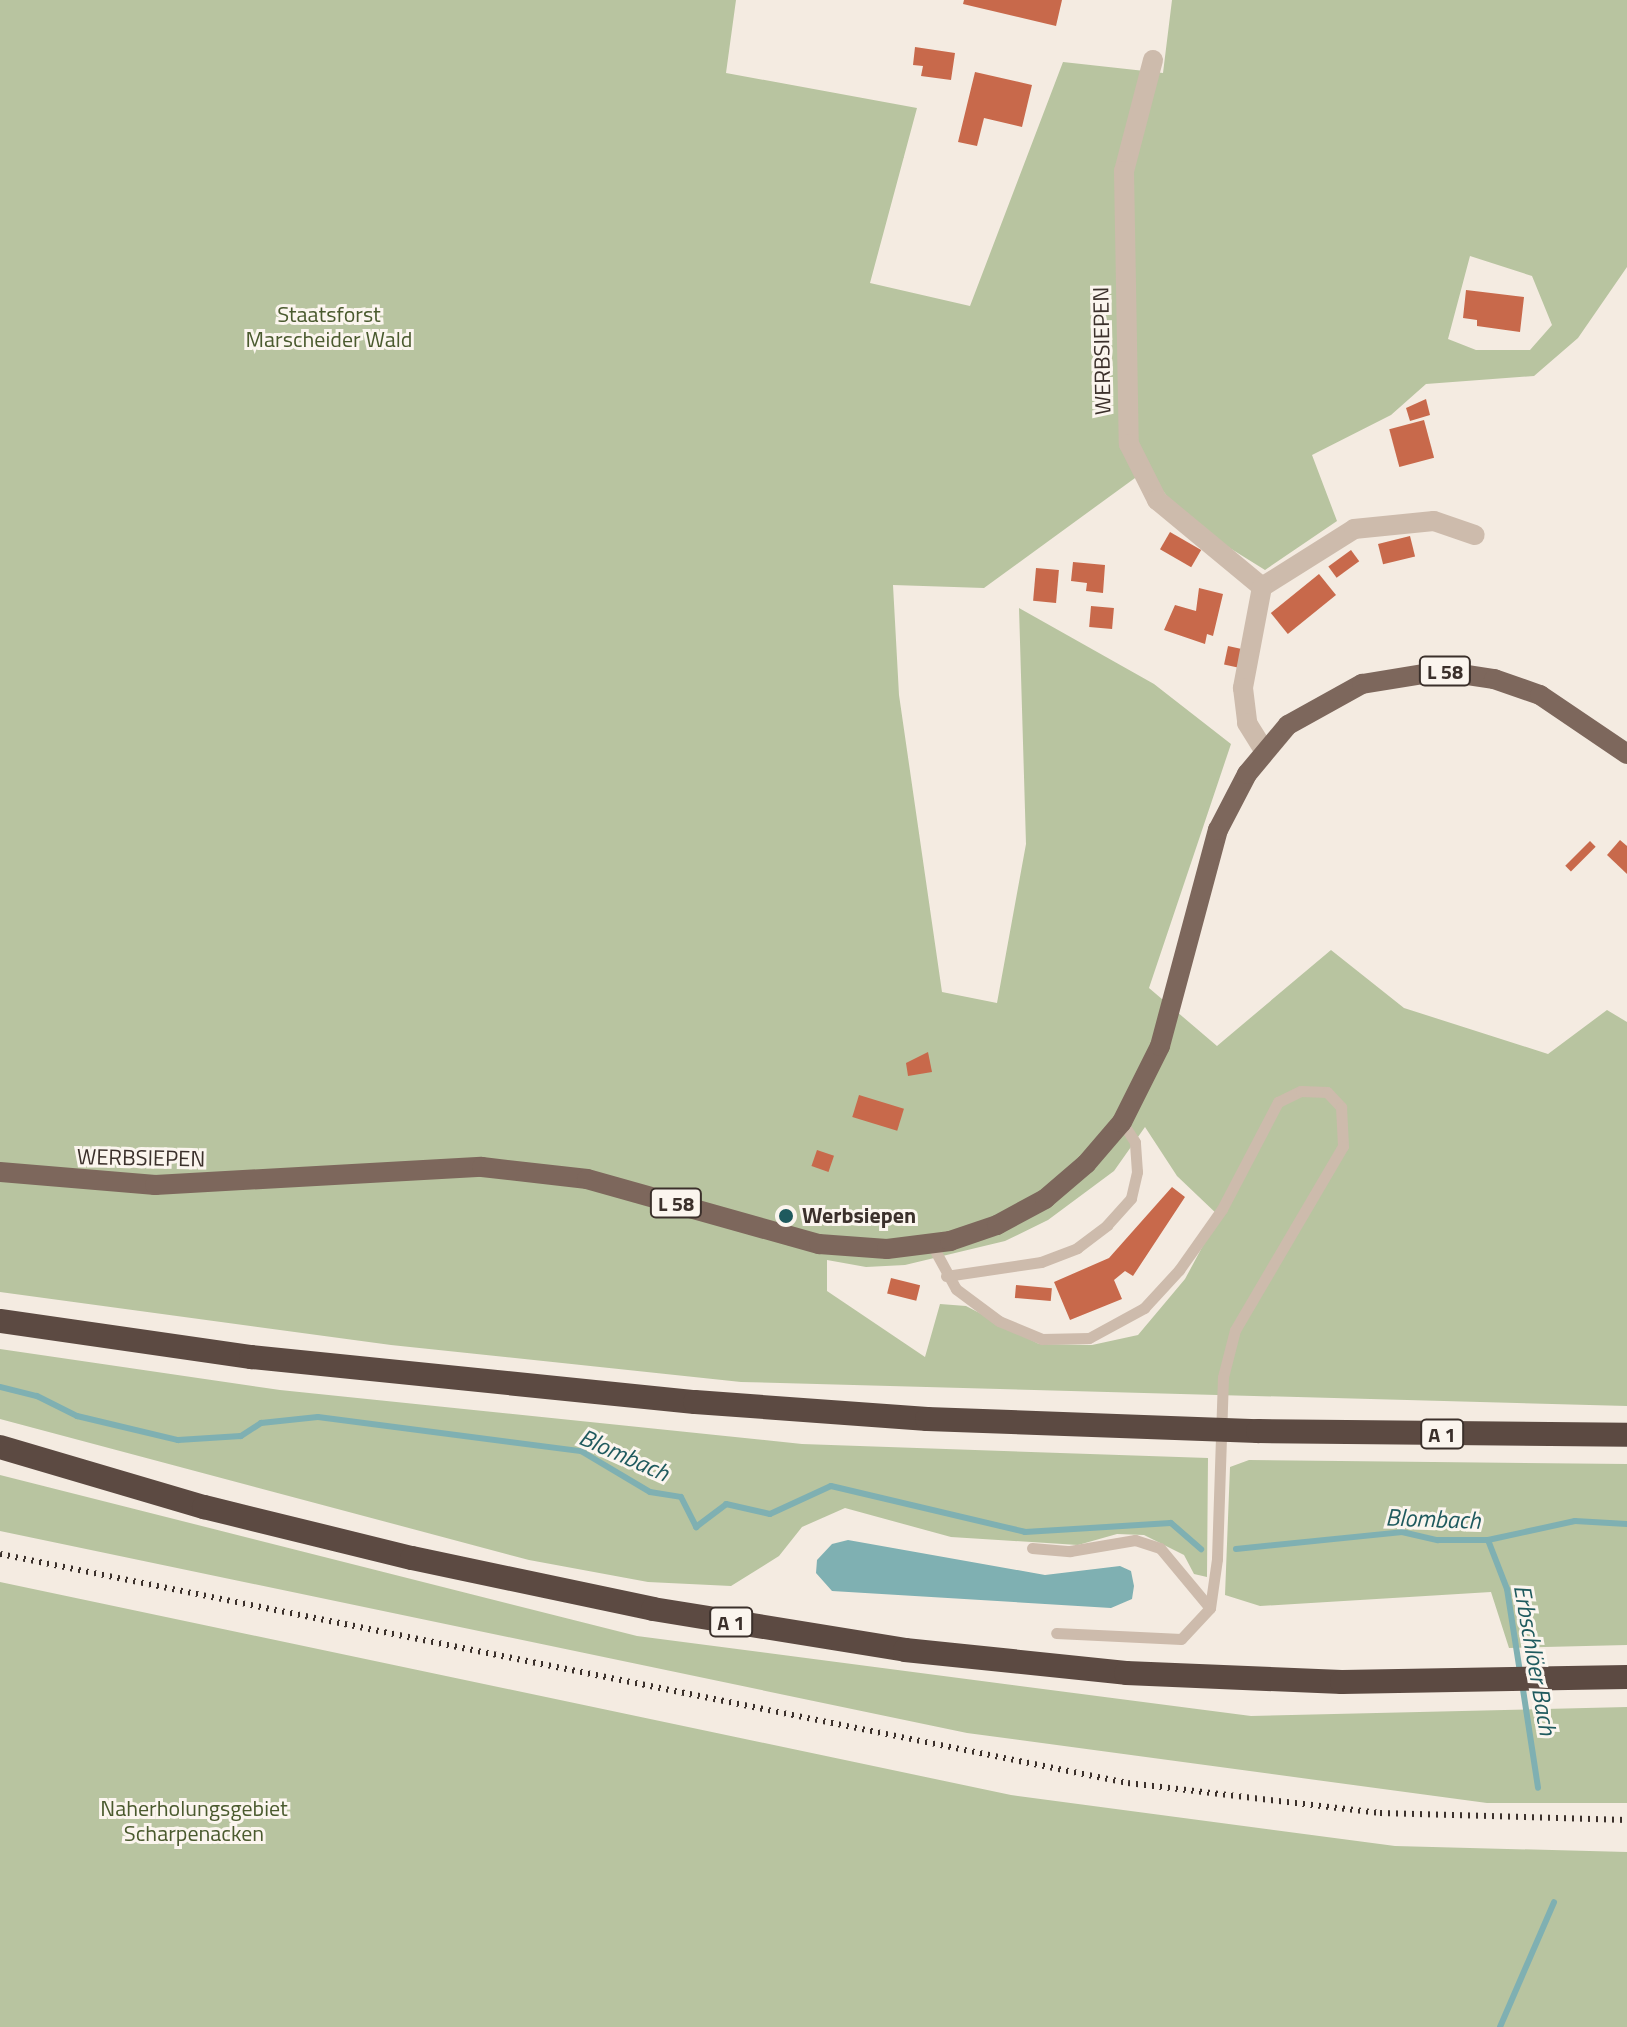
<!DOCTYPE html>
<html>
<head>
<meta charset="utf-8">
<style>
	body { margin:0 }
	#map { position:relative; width:1627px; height:2027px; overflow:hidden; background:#f4ebe1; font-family:"Titillium Web",sans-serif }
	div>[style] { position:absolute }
	.green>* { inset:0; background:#b8c4a0 }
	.water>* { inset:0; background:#7fb0b2 }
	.stream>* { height:6px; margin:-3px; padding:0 3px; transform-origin:3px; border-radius:3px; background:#7fb0b2 }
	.building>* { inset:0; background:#c8694b; transform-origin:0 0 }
	.lane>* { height:11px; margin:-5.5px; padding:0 5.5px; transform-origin:5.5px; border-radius:5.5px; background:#cdbbac }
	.street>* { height:20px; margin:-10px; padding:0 10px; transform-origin:10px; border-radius:10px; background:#cdbbac }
	.primary>* { height:20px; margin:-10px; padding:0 10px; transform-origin:10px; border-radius:10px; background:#7d675c }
	.highway>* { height:24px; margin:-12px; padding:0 12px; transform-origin:12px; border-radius:12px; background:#5c4a42 }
	.rail>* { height:6px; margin-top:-3px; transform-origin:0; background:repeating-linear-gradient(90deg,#3b302b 0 2px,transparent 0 8px) }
	.dots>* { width:22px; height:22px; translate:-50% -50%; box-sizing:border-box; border:4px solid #fbf5ee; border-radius:50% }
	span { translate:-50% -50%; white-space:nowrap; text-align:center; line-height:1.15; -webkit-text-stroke:6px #fbf5ee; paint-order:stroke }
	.shield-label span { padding:2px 6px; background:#fbf5ee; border:2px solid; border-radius:6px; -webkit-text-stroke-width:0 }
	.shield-label { font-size:20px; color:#3b302b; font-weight:700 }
	.park-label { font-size:22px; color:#4a5a2e }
	.street-label { font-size:22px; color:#3b302b }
	.poi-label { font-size:22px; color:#3b302b; font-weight:700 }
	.left { translate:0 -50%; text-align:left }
	.water-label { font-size:24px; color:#1f5a5e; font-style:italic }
</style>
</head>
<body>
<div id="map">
	<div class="green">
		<div style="clip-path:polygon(evenodd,0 0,736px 0,726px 73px,917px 108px,870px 283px,970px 306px,1063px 62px,1163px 73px,1172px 0,1627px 0,1627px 267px,1578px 338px,1534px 376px,1426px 384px,1391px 415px,1312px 455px,1337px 521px,1265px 570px,1188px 522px,1146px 470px,984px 588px,893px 585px,899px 695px,942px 992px,997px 1003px,1026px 844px,1019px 608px,1154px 684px,1231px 744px,1149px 988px,1217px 1046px,1331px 950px,1404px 1008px,1548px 1054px,1607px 1010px,1627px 1022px,1627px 1406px,741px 1382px,391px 1345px,0 1292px,0 0,1470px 256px,1532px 276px,1552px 325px,1530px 350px,1476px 350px,1448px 339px,1470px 256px,0 0,1145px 1127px,1177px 1176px,1219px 1216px,1185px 1279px,1138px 1335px,1092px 1345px,1039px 1344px,966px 1306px,940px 1304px,925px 1357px,827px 1291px,827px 1260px,866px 1267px,905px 1265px,1005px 1241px,1048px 1220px,1114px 1171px,1145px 1127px)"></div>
		<div style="clip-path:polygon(0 1349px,280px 1390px,802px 1444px,1208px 1458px,1207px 1577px,1194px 1574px,1184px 1555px,1144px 1535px,1117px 1534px,1078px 1545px,951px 1537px,845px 1508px,802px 1527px,779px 1556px,731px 1586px,648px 1582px,529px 1560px,0 1419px)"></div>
		<div style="clip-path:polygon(1249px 1460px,1627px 1464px,1627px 1645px,1509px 1648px,1491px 1592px,1260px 1606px,1225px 1595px,1230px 1467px)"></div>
		<div style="clip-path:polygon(0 1475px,637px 1636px,1251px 1716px,1627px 1707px,1627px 1803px,1487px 1803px,967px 1733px,0 1531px)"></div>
		<div style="clip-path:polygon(0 1582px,1011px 1795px,1395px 1846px,1627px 1852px,1627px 2027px,0 2027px)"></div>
	</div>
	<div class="water">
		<div style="clip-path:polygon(848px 1540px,1045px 1575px,1120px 1566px,1131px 1571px,1134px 1586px,1132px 1599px,1111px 1608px,832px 1591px,816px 1573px,817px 1560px,832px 1544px)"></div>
	</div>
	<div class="stream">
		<div style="left:0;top:1387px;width:38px;rotate:14deg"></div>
		<div style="left:37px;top:1396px;width:45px;rotate:26.6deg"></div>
		<div style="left:77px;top:1416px;width:104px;rotate:13.4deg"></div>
		<div style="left:178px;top:1440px;width:63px;rotate:-3.6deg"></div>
		<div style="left:241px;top:1436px;width:24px;rotate:-33deg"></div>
		<div style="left:261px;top:1423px;width:57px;rotate:-6deg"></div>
		<div style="left:318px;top:1417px;width:265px;rotate:7.4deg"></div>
		<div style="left:581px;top:1451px;width:80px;rotate:30.7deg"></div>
		<div style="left:650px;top:1492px;width:31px;rotate:9deg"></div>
		<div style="left:681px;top:1497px;width:34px;rotate:63deg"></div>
		<div style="left:696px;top:1527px;width:38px;rotate:-37deg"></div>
		<div style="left:726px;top:1504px;width:45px;rotate:12.8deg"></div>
		<div style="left:770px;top:1514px;width:67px;rotate:-24.7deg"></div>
		<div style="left:831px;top:1486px;width:199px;rotate:13.3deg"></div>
		<div style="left:1025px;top:1532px;width:146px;rotate:-3.5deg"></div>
		<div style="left:1171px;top:1523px;width:40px;rotate:41deg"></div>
		<div style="left:1488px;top:1540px;width:53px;rotate:68.8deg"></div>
		<div style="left:1507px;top:1589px;width:84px;rotate:81.1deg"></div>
		<div style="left:1236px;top:1549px;width:167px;rotate:-5.8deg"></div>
		<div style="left:1402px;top:1532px;width:37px;rotate:13deg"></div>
		<div style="left:1438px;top:1540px;width:50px"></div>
		<div style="left:1488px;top:1540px;width:89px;rotate:-12.3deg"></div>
		<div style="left:1575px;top:1521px;width:52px;rotate:3.3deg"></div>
		<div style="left:1522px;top:1683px;width:106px;rotate:81.3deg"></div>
		<div style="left:1500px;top:2027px;width:136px;rotate:-66.6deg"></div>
	</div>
	<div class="building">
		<div style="clip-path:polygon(964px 0,1062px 0,1056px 26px,963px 4px)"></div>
		<div style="clip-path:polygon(915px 47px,955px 53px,951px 80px,921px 76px,923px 66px,913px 65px)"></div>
		<div style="clip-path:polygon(975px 72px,1032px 85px,1022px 127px,984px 118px,977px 146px,958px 142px)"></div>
		<div style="clip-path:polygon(1466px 290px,1524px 297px,1520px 332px,1477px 326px,1477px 320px,1463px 318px)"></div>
		<div style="clip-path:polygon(1426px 399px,1430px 415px,1410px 421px,1406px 408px)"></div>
		<div style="left:1424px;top:420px;width:39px;height:36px;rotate:75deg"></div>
		<div style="left:1170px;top:532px;width:36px;height:20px;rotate:30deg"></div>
		<div style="left:1410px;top:536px;width:21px;height:33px;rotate:76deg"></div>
		<div style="left:1351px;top:550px;width:14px;height:28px;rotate:54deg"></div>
		<div style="clip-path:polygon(1073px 562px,1105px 565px,1103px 593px,1086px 591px,1087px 583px,1071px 581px)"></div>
		<div style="left:1036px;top:568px;width:23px;height:33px;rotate:5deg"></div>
		<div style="left:1319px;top:574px;width:27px;height:62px;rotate:51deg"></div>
		<div style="clip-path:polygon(1199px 588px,1223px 594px,1213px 636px,1207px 634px,1205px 644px,1164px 630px,1175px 605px,1196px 611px)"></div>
		<div style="left:1091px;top:606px;width:23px;height:21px;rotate:5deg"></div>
		<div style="left:1228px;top:646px;width:14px;height:19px;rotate:12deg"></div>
		<div style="clip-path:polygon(1620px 840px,1627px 846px,1627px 874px,1607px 855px)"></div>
		<div style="left:1590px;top:841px;width:8px;height:35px;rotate:45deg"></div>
		<div style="clip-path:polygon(928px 1052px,932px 1072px,908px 1076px,906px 1063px)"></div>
		<div style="left:859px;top:1095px;width:47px;height:23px;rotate:17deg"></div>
		<div style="left:817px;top:1150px;width:18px;height:17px;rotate:19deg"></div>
		<div style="clip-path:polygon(1172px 1187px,1185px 1197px,1133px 1276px,1125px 1271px,1114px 1280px,1122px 1299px,1070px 1320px,1054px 1282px,1109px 1258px)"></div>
		<div style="left:891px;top:1278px;width:30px;height:16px;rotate:14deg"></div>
		<div style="left:1016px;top:1285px;width:36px;height:13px;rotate:5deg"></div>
	</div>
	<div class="lane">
		<div style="left:932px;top:1245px;width:50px;rotate:61.4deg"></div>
		<div style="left:956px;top:1289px;width:54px;rotate:36.7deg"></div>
		<div style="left:999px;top:1321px;width:47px;rotate:22.7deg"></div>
		<div style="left:1042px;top:1339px;width:47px;rotate:-1.2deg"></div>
		<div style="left:1089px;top:1338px;width:63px;rotate:-28.6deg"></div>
		<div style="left:1144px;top:1308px;width:52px;rotate:-47.4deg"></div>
		<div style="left:1179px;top:1270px;width:75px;rotate:-54.8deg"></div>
		<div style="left:1222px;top:1209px;width:121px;rotate:-62.4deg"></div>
		<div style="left:1278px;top:1102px;width:25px;rotate:-26deg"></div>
		<div style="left:1301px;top:1091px;width:26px;rotate:2deg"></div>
		<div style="left:1327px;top:1092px;width:21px;rotate:47deg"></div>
		<div style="left:1341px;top:1107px;width:39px;rotate:87deg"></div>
		<div style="left:1343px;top:1146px;width:213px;rotate:120.4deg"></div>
		<div style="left:1235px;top:1330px;width:49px;rotate:104.3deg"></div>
		<div style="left:1223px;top:1377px;width:182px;rotate:91.9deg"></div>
		<div style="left:1217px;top:1559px;width:49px;rotate:98.1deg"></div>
		<div style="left:1210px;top:1608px;width:42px;rotate:133.1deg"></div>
		<div style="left:1181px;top:1639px;width:125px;rotate:-177.3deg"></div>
		<div style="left:946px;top:1276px;width:96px;rotate:-8.4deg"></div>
		<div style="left:1041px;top:1262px;width:39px;rotate:-21deg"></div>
		<div style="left:1077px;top:1248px;width:38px;rotate:-37deg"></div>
		<div style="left:1107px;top:1225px;width:36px;rotate:-48deg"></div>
		<div style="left:1131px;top:1198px;width:27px;rotate:-77deg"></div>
		<div style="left:1137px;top:1172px;width:30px;rotate:-94deg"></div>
		<div style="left:1135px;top:1142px;width:24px;rotate:-123deg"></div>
		<div style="left:1032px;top:1548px;width:38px;rotate:5deg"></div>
		<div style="left:1070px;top:1551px;width:66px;rotate:-9.6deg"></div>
		<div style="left:1135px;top:1540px;width:26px;rotate:18deg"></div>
		<div style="left:1160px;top:1548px;width:78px;rotate:50.2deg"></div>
	</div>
	<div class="street">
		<div style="left:1153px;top:60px;width:115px;rotate:104.6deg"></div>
		<div style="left:1124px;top:171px;width:273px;rotate:89deg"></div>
		<div style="left:1129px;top:444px;width:63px;rotate:63.4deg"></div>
		<div style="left:1157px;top:500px;width:136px;rotate:39.6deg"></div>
		<div style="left:1262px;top:587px;width:109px;rotate:-32.2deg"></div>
		<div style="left:1354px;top:529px;width:80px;rotate:-5.7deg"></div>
		<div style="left:1434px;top:521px;width:43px;rotate:18.9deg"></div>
		<div style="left:1262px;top:587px;width:103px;rotate:100.7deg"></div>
		<div style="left:1243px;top:688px;width:35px;rotate:83deg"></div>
		<div style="left:1247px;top:723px;width:32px;rotate:58deg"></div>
	</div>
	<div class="primary">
		<div style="left:0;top:1172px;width:156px;rotate:4.8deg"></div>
		<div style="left:155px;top:1185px;width:327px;rotate:-3.2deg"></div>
		<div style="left:482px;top:1167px;width:106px;rotate:6.5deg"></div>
		<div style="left:587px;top:1179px;width:241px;rotate:15.7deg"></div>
		<div style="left:819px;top:1244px;width:68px;rotate:4.2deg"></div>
		<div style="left:887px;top:1249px;width:64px;rotate:-7.2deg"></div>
		<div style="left:950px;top:1241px;width:50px;rotate:-18.8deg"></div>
		<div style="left:997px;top:1225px;width:55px;rotate:-28.4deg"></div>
		<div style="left:1045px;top:1199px;width:54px;rotate:-40.5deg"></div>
		<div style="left:1086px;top:1164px;width:55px;rotate:-49.4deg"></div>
		<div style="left:1122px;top:1122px;width:85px;rotate:-63.4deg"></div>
		<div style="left:1160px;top:1046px;width:224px;rotate:-75deg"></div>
		<div style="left:1218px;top:830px;width:63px;rotate:-62.6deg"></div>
		<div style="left:1247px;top:774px;width:64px;rotate:-50.1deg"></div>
		<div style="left:1288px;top:725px;width:85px;rotate:-29deg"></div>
		<div style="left:1362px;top:684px;width:80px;rotate:-9.3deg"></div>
		<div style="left:1441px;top:671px;width:54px;rotate:8.6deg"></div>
		<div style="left:1494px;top:679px;width:49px;rotate:19.2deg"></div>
		<div style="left:1540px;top:695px;width:105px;rotate:34.1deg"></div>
	</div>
	<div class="highway">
		<div style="left:0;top:1321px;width:254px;rotate:8.2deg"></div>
		<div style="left:251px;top:1357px;width:446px;rotate:5.8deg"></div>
		<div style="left:695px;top:1402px;width:233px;rotate:4.2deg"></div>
		<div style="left:927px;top:1419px;width:331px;rotate:2.1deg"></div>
		<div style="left:1258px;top:1431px;width:369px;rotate:0.6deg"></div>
		<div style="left:0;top:1447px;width:213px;rotate:16.4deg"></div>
		<div style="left:204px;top:1507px;width:214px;rotate:13.8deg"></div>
		<div style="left:412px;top:1558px;width:246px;rotate:11.9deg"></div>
		<div style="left:653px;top:1609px;width:255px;rotate:9.2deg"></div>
		<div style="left:905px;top:1650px;width:222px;rotate:5.9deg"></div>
		<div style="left:1126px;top:1673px;width:216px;rotate:2.4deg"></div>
		<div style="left:1342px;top:1682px;width:285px;rotate:-1deg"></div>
	</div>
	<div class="rail">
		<div style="left:0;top:1554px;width:1151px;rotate:11.48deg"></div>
		<div style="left:1128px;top:1783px;width:254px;rotate:6.8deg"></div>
		<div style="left:1380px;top:1813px;width:247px;rotate:1.6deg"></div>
	</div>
	<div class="dots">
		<div style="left:786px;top:1216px;background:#1f5a5e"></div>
	</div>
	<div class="shield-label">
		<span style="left:1445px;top:671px">L 58</span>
		<span style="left:676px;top:1203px">L 58</span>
		<span style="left:1442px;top:1434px">A 1</span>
		<span style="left:731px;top:1622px">A 1</span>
	</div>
	<div class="park-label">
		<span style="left:329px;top:327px">Staatsforst<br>Marscheider Wald</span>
		<span style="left:194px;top:1821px">Naherholungsgebiet<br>Scharpenacken</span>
	</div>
	<div class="street-label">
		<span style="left:1102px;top:351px;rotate:-91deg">WERBSIEPEN</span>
		<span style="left:141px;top:1158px;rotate:1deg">WERBSIEPEN</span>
	</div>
	<div class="poi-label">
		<span class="left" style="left:802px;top:1216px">Werbsiepen</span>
	</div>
	<div class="water-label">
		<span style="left:624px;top:1455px;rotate:24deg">Blombach</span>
		<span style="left:1433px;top:1519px;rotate:2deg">Blombach</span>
		<span style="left:1535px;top:1660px;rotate:80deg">Erbschlöer Bach</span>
	</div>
</div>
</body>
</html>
